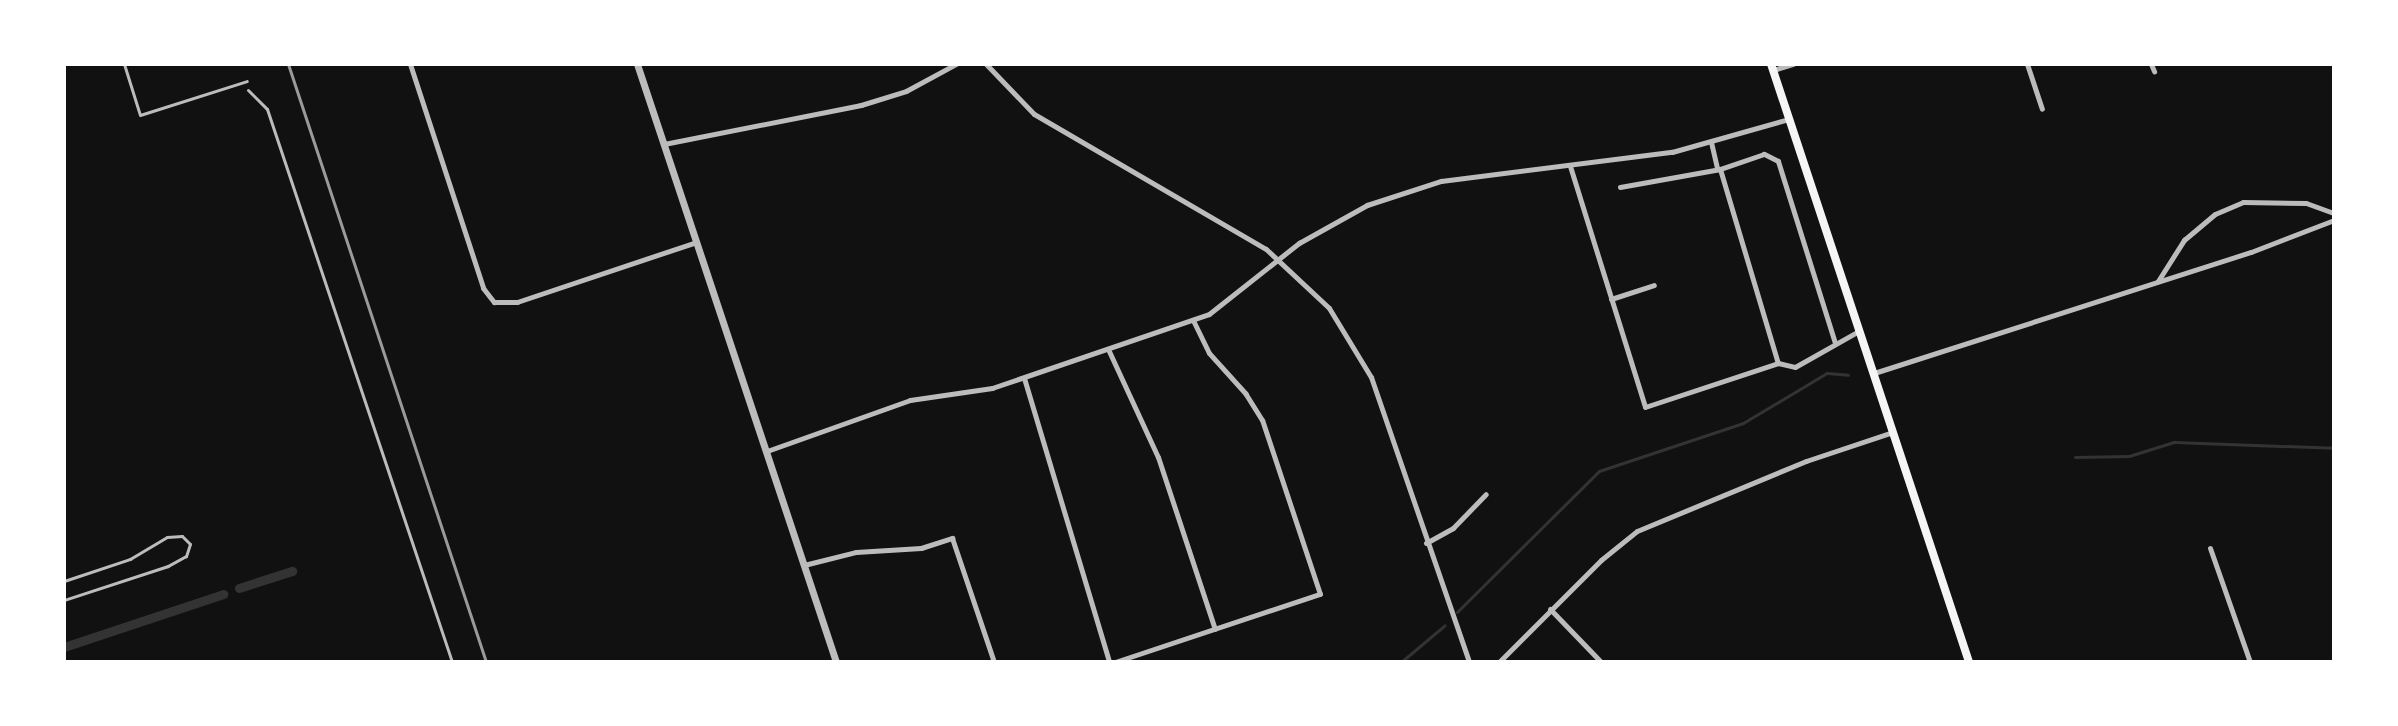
<!DOCTYPE html>
<html>
<head>
<meta charset="utf-8">
<style>
	body { margin:0 }
	#map { position:relative; width:2398px; height:726px; overflow:hidden; background:#111; font-family:Manrope,sans-serif }
	div>[style] { position:absolute }
	.stream>* { height:3px; margin:-1.5px; padding:0 1.5px; transform-origin:1.5px; border-radius:1.5px; background:#333 }
	.canal>* { height:9px; margin:-4.5px; padding:0 4.5px; transform-origin:4.5px; border-radius:4.5px; background:#333 }
	.service>* { height:3px; margin:-1.5px; padding:0 1.5px; transform-origin:1.5px; border-radius:1.5px; background:#bcbcbc }
	.minor>* { height:5px; margin:-2.5px; padding:0 2.5px; transform-origin:2.5px; border-radius:2.5px; background:#bcbcbc }
	.tertiary>* { height:7px; margin:-3.5px; padding:0 3.5px; transform-origin:3.5px; border-radius:3.5px; background:#bcbcbc }
	.secondary>* { height:8px; margin:-4px; padding:0 4px; transform-origin:4px; border-radius:4px; background:#f5f5f5 }
	.rail>* { height:3px; margin:-1.5px; padding:0 1.5px; transform-origin:1.5px; border-radius:1.5px; background:#9a9a9a }
	span { translate:-50% -50%; white-space:nowrap; text-align:center; line-height:1.15; -webkit-text-stroke:7px #fff; paint-order:stroke }
	.frame { position:absolute; inset:0; border:66px solid #fff; pointer-events:none }
</style>
</head>
<body>
<div id="map">
	<div class="stream">
		<div style="left:2075px;top:457px;width:54px;rotate:-1.1deg"></div>
		<div style="left:2129px;top:456px;width:47px;rotate:-17.3deg"></div>
		<div style="left:2174px;top:442px;width:160px;rotate:2.1deg"></div>
		<div style="left:1457px;top:612px;width:200px;rotate:-44.8deg"></div>
		<div style="left:1599px;top:471px;width:152px;rotate:-18.4deg"></div>
		<div style="left:1743px;top:423px;width:98px;rotate:-30.8deg"></div>
		<div style="left:1827px;top:373px;width:21px;rotate:5deg"></div>
		<div style="left:1401px;top:662px;width:57px;rotate:-40.1deg"></div>
	</div>
	<div class="canal">
		<div style="left:239px;top:588px;width:56px;rotate:-17.8deg"></div>
		<div style="left:64px;top:647px;width:168px;rotate:-18.4deg"></div>
	</div>
	<div class="service">
		<div style="left:124px;top:64px;width:53px;rotate:72.6deg"></div>
		<div style="left:140px;top:115px;width:112px;rotate:-17.6deg"></div>
		<div style="left:248px;top:90px;width:27px;rotate:45deg"></div>
		<div style="left:267px;top:109px;width:583px;rotate:71.5deg"></div>
		<div style="left:64px;top:581px;width:70px;rotate:-18.4deg"></div>
		<div style="left:130px;top:559px;width:43px;rotate:-30.7deg"></div>
		<div style="left:167px;top:537px;width:15px;rotate:-4deg"></div>
		<div style="left:182px;top:536px;width:11px;rotate:45deg"></div>
		<div style="left:190px;top:544px;width:13px;rotate:108deg"></div>
		<div style="left:186px;top:556px;width:21px;rotate:151deg"></div>
		<div style="left:168px;top:566px;width:109px;rotate:161.9deg"></div>
	</div>
	<div class="minor">
		<div style="left:410px;top:64px;width:236px;rotate:71.9deg"></div>
		<div style="left:483px;top:288px;width:18px;rotate:52deg"></div>
		<div style="left:494px;top:302px;width:23px"></div>
		<div style="left:517px;top:302px;width:189px;rotate:-18.5deg"></div>
		<div style="left:986px;top:64px;width:69px;rotate:46.2deg"></div>
		<div style="left:1034px;top:114px;width:268px;rotate:30.2deg"></div>
		<div style="left:1266px;top:249px;width:86px;rotate:43.1deg"></div>
		<div style="left:1329px;top:308px;width:81px;rotate:58.7deg"></div>
		<div style="left:1371px;top:377px;width:301px;rotate:71deg"></div>
		<div style="left:2027px;top:64px;width:47px;rotate:71.6deg"></div>
		<div style="left:2151px;top:64px;width:8px;rotate:67deg"></div>
		<div style="left:1773px;top:70px;width:21px;rotate:-17deg"></div>
		<div style="left:1711px;top:142px;width:28px;rotate:77deg"></div>
		<div style="left:664px;top:144px;width:201px;rotate:-11.2deg"></div>
		<div style="left:861px;top:105px;width:47px;rotate:-17.3deg"></div>
		<div style="left:906px;top:91px;width:57px;rotate:-28.4deg"></div>
		<div style="left:1570px;top:166px;width:252px;rotate:72.7deg"></div>
		<div style="left:1645px;top:407px;width:140px;rotate:-18.3deg"></div>
		<div style="left:1620px;top:187px;width:102px;rotate:-10.2deg"></div>
		<div style="left:2158px;top:281px;width:49px;rotate:-57.6deg"></div>
		<div style="left:2184px;top:240px;width:40px;rotate:-40deg"></div>
		<div style="left:2215px;top:214px;width:30px;rotate:-23deg"></div>
		<div style="left:2243px;top:202px;width:63px;rotate:0.9deg"></div>
		<div style="left:2306px;top:203px;width:30px;rotate:20deg"></div>
		<div style="left:1611px;top:299px;width:45px;rotate:-18deg"></div>
		<div style="left:1835px;top:343px;width:191px;rotate:-107.4deg"></div>
		<div style="left:1778px;top:161px;width:16px;rotate:-153deg"></div>
		<div style="left:1764px;top:154px;width:46px;rotate:161.2deg"></div>
		<div style="left:1720px;top:169px;width:202px;rotate:73.4deg"></div>
		<div style="left:1778px;top:363px;width:17px;rotate:13deg"></div>
		<div style="left:1795px;top:367px;width:73px;rotate:-29.4deg"></div>
		<div style="left:1108px;top:349px;width:119px;rotate:65.2deg"></div>
		<div style="left:1158px;top:457px;width:181px;rotate:71.7deg"></div>
		<div style="left:1874px;top:373px;width:396px;rotate:-17.8deg"></div>
		<div style="left:2251px;top:252px;width:89px;rotate:-21.1deg"></div>
		<div style="left:1024px;top:378px;width:296px;rotate:73.3deg"></div>
		<div style="left:767px;top:451px;width:152px;rotate:-19.6deg"></div>
		<div style="left:910px;top:400px;width:83px;rotate:-8.3deg"></div>
		<div style="left:992px;top:388px;width:229px;rotate:-18.8deg"></div>
		<div style="left:1209px;top:314px;width:115px;rotate:-38.3deg"></div>
		<div style="left:1299px;top:243px;width:78px;rotate:-29.2deg"></div>
		<div style="left:1367px;top:205px;width:78px;rotate:-18deg"></div>
		<div style="left:1441px;top:181px;width:233px;rotate:-7.2deg"></div>
		<div style="left:1672px;top:152px;width:122px;rotate:-15.8deg"></div>
		<div style="left:1426px;top:543px;width:31px;rotate:-29deg"></div>
		<div style="left:1453px;top:528px;width:47px;rotate:-45.9deg"></div>
		<div style="left:2210px;top:548px;width:121px;rotate:70.7deg"></div>
		<div style="left:804px;top:565px;width:54px;rotate:-14deg"></div>
		<div style="left:856px;top:552px;width:65px;rotate:-3.5deg"></div>
		<div style="left:921px;top:548px;width:33px;rotate:-18deg"></div>
		<div style="left:952px;top:538px;width:131px;rotate:71.3deg"></div>
		<div style="left:1550px;top:609px;width:74px;rotate:46.1deg"></div>
		<div style="left:1115px;top:662px;width:216px;rotate:-18.4deg"></div>
		<div style="left:1320px;top:594px;width:183px;rotate:-108.4deg"></div>
		<div style="left:1262px;top:420px;width:31px;rotate:-122deg"></div>
		<div style="left:1246px;top:394px;width:55px;rotate:-132.1deg"></div>
		<div style="left:1209px;top:353px;width:37px;rotate:-116deg"></div>
		<div style="left:1499px;top:662px;width:144px;rotate:-45deg"></div>
		<div style="left:1601px;top:560px;width:46px;rotate:-38.9deg"></div>
		<div style="left:1637px;top:531px;width:183px;rotate:-22.5deg"></div>
		<div style="left:1806px;top:461px;width:92px;rotate:-18.4deg"></div>
	</div>
	<div class="tertiary">
		<div style="left:637px;top:64px;width:630px;rotate:71.59deg"></div>
	</div>
	<div class="secondary">
		<div style="left:1771px;top:64px;width:630px;rotate:71.68deg"></div>
	</div>
	<div class="rail">
		<div style="left:288px;top:64px;width:630px;rotate:71.68deg"></div>
	</div>
	<div class="frame"></div>
</div>
</body>
</html>
